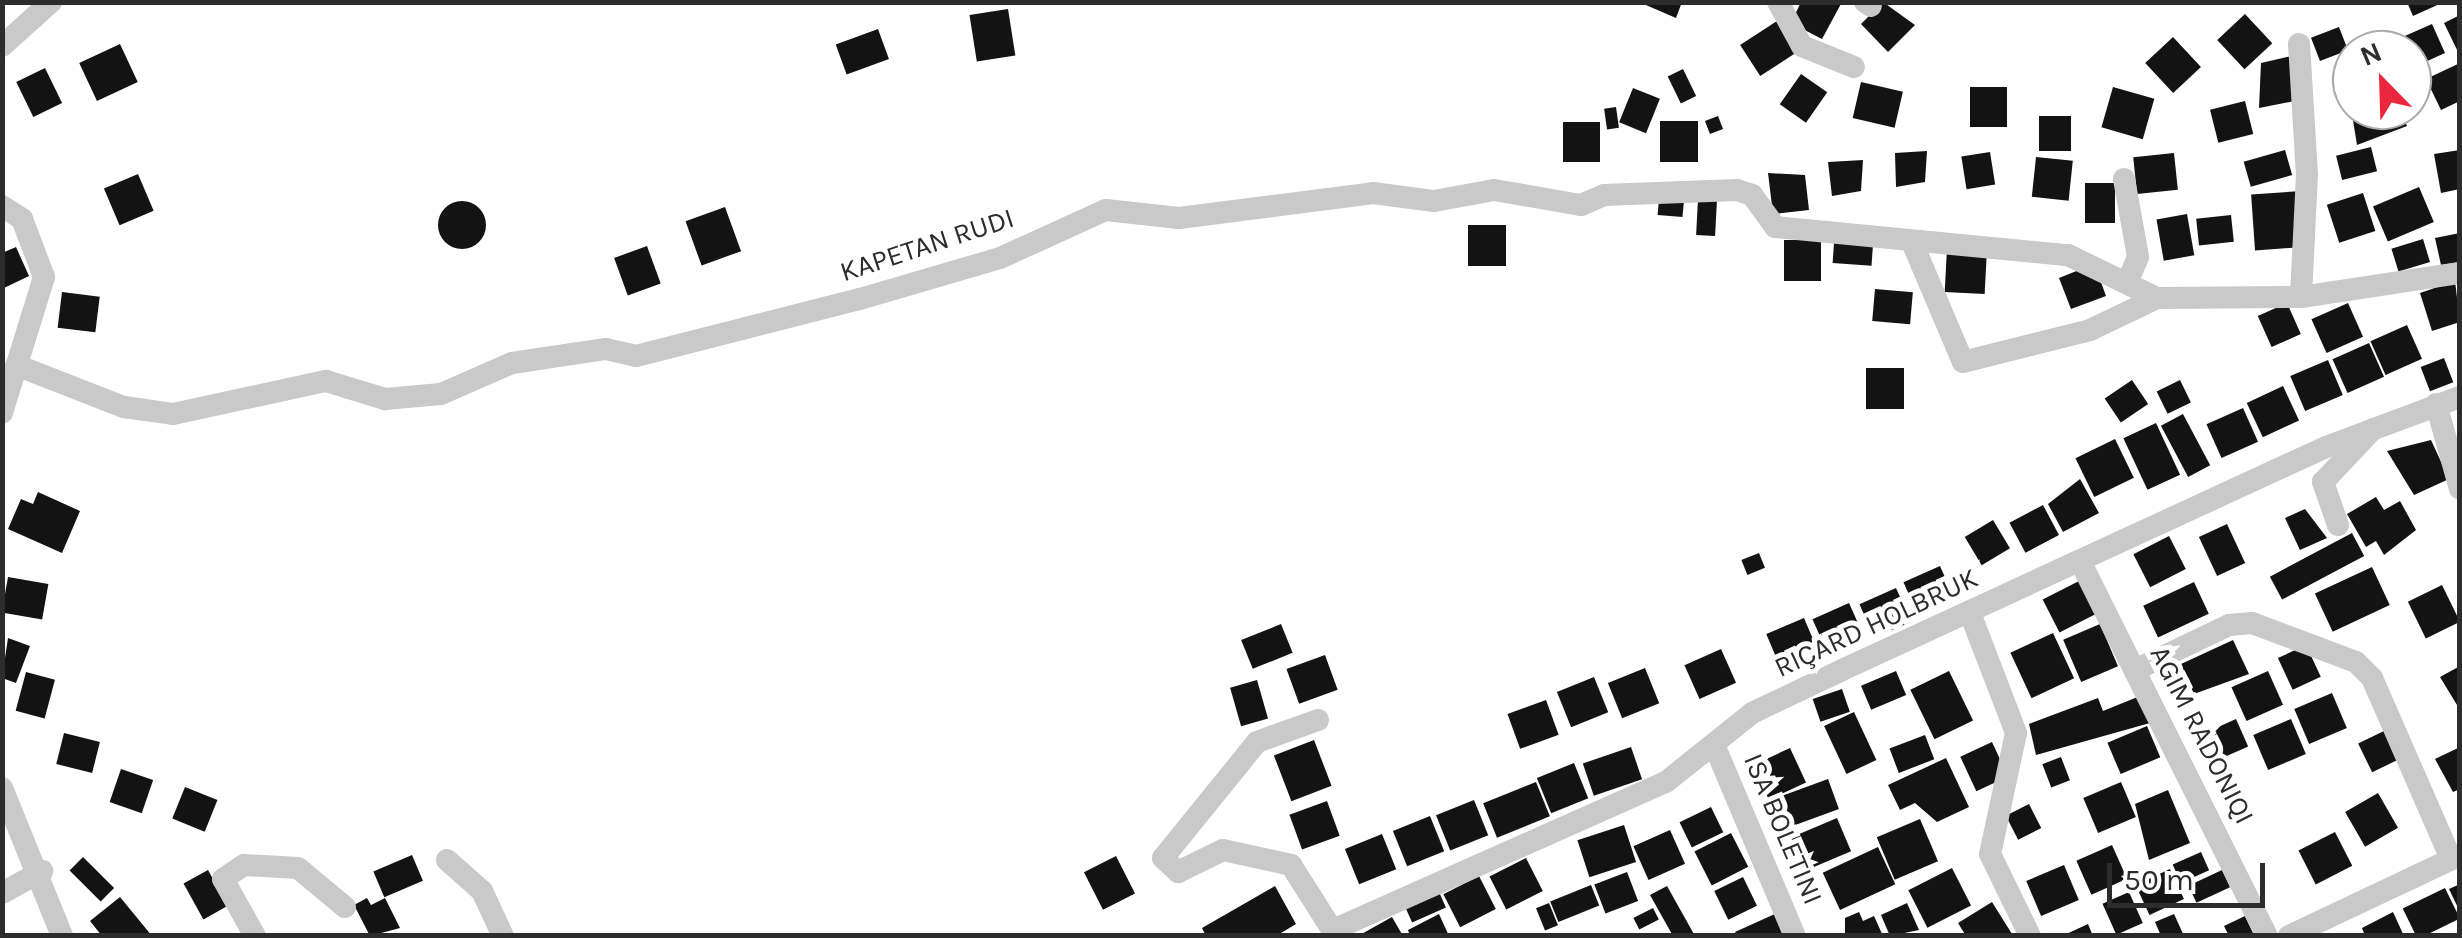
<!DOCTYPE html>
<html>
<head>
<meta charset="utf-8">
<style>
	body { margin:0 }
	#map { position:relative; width:2462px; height:938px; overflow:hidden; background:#fff; font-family:Karla,sans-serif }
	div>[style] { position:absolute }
	.building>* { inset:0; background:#131313; transform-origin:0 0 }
	.round { border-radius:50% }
	.minor>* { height:22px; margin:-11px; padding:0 11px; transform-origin:11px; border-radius:11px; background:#c9c9c9 }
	span { translate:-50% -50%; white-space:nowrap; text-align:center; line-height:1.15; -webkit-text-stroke:10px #fff; paint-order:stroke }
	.street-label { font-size:28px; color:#2c2c2c }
	.frame { position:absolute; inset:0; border:5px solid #2c2c2c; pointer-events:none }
	.north { position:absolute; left:2332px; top:30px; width:100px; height:100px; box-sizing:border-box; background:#fff; border:2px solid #ababab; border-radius:50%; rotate:337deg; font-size:28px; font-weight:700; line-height:40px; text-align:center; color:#2c2c2c }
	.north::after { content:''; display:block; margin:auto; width:35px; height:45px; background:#eb263f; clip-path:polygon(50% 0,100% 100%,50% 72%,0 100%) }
	.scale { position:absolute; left:2107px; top:863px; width:158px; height:45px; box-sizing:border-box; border:5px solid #2c2c2c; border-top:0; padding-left:12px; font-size:30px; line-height:35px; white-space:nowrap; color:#2c2c2c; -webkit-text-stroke:8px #fff; paint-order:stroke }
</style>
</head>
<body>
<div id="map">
	<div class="building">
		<div style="clip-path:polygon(1639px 2px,1682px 2px,1676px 18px)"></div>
		<div style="clip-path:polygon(1801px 2px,1842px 2px,1822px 39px,1791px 23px)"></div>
		<div style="clip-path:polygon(1883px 2px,1915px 25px,1888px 52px,1861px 24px)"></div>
		<div style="clip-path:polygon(2407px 2px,2444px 2px,2413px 16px)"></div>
		<div style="left:1008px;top:9px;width:47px;height:39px;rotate:81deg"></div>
		<div style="left:2245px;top:14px;width:40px;height:38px;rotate:47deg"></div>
		<div style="clip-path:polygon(2460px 15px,2460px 56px,2444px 23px)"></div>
		<div style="left:1777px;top:21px;width:37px;height:44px;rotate:57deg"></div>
		<div style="clip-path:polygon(2432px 24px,2445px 53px,2412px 68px,2412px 50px,2398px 39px)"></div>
		<div style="left:2339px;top:27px;width:25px;height:30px;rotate:69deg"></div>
		<div style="left:878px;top:29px;width:32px;height:45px;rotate:70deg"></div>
		<div style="left:2173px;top:37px;width:41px;height:38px;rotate:47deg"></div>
		<div style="left:120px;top:44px;width:42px;height:45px;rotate:65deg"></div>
		<div style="clip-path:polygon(2291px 56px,2300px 100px,2259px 108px,2261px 63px)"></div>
		<div style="clip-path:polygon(2460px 63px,2460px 101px,2441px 110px,2426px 79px)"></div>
		<div style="left:45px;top:68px;width:39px;height:32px;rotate:64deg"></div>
		<div style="left:1683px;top:69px;width:30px;height:17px;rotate:64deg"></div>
		<div style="left:1801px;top:74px;width:32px;height:37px;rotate:35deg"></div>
		<div style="left:1861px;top:82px;width:43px;height:37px;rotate:13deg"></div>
		<div style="left:1970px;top:87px;width:37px;height:40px"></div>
		<div style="left:2113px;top:87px;width:43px;height:42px;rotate:16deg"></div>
		<div style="left:1633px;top:88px;width:29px;height:37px;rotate:22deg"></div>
		<div style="left:2245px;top:101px;width:34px;height:36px;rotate:76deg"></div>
		<div style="left:1616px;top:107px;width:21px;height:12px;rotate:82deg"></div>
		<div style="clip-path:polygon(2362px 110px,2401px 110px,2407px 126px,2357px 145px,2352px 114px)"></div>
		<div style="left:1718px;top:116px;width:14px;height:14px;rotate:69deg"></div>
		<div style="left:2039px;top:116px;width:32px;height:35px"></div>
		<div style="left:1660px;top:121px;width:38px;height:41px"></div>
		<div style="left:1563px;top:122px;width:37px;height:40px"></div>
		<div style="left:2371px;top:147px;width:25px;height:36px;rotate:76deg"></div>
		<div style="left:2285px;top:150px;width:26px;height:43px;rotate:74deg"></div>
		<div style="clip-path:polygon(2460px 150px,2460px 189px,2441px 193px,2434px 154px)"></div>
		<div style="clip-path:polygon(1927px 151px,1925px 182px,1896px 187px,1895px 153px)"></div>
		<div style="left:1990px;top:152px;width:33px;height:29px;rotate:81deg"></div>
		<div style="left:2174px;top:153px;width:37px;height:41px;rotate:84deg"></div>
		<div style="left:2036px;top:157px;width:37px;height:40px;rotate:6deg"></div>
		<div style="clip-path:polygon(1863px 160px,1861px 191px,1832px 196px,1828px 162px)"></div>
		<div style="clip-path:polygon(1768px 173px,1805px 175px,1809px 210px,1773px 214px)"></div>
		<div style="left:138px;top:174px;width:40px;height:37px;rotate:67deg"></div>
		<div style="left:2085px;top:183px;width:30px;height:40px"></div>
		<div style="left:2419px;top:187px;width:38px;height:50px;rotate:67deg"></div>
		<div style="left:2302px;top:191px;width:56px;height:51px;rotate:86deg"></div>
		<div style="left:2363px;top:193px;width:40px;height:38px;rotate:72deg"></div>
		<div style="left:1659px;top:199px;width:25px;height:16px;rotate:5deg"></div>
		<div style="left:1698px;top:199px;width:19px;height:36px;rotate:3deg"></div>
		<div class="round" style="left:438px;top:201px;width:48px;height:48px"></div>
		<div style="left:725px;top:207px;width:47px;height:42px;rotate:70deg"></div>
		<div style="left:2187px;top:214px;width:42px;height:31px;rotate:80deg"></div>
		<div style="left:2231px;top:215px;width:27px;height:35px;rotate:84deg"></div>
		<div style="left:1468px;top:225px;width:38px;height:41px"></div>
		<div style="clip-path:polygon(2460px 233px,2460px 262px,2441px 265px,2435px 238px)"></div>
		<div style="left:2423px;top:239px;width:24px;height:33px;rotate:73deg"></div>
		<div style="left:1784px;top:240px;width:37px;height:41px"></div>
		<div style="left:1834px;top:243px;width:39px;height:20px;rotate:4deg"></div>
		<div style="left:647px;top:246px;width:40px;height:35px;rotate:70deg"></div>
		<div style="clip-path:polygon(16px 247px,29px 276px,4px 288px,2px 253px)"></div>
		<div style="left:1947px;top:248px;width:40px;height:44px;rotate:3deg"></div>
		<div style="clip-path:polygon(2084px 268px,2097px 271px,2106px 296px,2071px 309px,2059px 278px)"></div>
		<div style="clip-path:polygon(2455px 281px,2460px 322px,2432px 331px,2420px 293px)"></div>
		<div style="left:1875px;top:289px;width:38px;height:32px;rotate:5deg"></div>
		<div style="left:62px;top:292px;width:38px;height:36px;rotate:7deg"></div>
		<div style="left:2287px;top:303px;width:34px;height:32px;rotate:66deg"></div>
		<div style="left:2348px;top:303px;width:37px;height:40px;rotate:66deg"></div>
		<div style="left:2407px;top:325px;width:37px;height:40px;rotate:66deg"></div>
		<div style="left:2369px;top:343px;width:37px;height:40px;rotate:66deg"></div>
		<div style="left:2444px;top:358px;width:26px;height:25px;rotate:69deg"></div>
		<div style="left:2328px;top:360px;width:38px;height:41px;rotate:67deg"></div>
		<div style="left:1866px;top:368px;width:38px;height:41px"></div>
		<div style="left:2132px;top:380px;width:29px;height:33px;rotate:56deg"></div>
		<div style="left:2180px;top:380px;width:25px;height:26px;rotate:64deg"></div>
		<div style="left:2283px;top:386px;width:38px;height:40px;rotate:65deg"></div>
		<div style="left:2243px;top:408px;width:37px;height:40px;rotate:66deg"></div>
		<div style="left:2183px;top:414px;width:58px;height:25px;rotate:62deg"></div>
		<div style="left:2156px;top:423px;width:57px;height:36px;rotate:65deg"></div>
		<div style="left:2115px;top:439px;width:43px;height:44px;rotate:64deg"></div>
		<div style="clip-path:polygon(2431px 440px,2449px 479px,2414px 495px,2387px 451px)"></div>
		<div style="clip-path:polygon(2080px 479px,2099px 513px,2063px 532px,2048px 504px)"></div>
		<div style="clip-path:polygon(38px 492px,80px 511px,62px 553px,8px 529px,21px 499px,33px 504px)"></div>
		<div style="clip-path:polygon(2376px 497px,2384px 510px,2400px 501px,2416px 530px,2384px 555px,2376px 541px,2366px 547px,2347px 514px)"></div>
		<div style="left:2043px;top:505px;width:34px;height:38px;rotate:62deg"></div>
		<div style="clip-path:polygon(2305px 509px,2327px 538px,2300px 550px,2285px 518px)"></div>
		<div style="left:1993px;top:520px;width:33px;height:33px;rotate:59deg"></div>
		<div style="left:2227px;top:524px;width:43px;height:31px;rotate:65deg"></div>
		<div style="left:2352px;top:533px;width:26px;height:93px;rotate:62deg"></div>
		<div style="left:2169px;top:536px;width:37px;height:40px;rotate:63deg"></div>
		<div style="left:1759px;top:553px;width:16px;height:19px;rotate:68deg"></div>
		<div style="left:1940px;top:566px;width:37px;height:40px;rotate:66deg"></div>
		<div style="left:2372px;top:567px;width:42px;height:63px;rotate:65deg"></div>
		<div style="left:8px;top:577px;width:41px;height:36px;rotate:10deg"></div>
		<div style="left:2081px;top:580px;width:37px;height:43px;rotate:63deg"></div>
		<div style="left:2194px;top:582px;width:35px;height:56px;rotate:65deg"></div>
		<div style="left:2442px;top:585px;width:41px;height:38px;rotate:64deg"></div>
		<div style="left:1896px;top:588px;width:37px;height:40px;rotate:66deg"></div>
		<div style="left:1849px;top:603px;width:37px;height:40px;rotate:66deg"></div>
		<div style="left:1804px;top:618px;width:38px;height:41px;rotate:67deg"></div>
		<div style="left:1281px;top:624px;width:31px;height:43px;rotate:68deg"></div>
		<div style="left:2100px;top:624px;width:46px;height:40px;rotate:67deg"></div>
		<div style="left:2053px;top:633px;width:50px;height:47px;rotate:65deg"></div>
		<div style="clip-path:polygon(8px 638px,30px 646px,16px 683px,2px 678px)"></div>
		<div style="clip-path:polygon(2233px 640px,2249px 674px,2194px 694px,2181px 664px)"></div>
		<div style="left:2306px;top:645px;width:35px;height:31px;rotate:65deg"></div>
		<div style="left:1721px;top:649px;width:37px;height:40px;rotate:66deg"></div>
		<div style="left:1325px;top:655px;width:37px;height:41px;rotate:70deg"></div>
		<div style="clip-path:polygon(2460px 666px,2460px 710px,2440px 677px)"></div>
		<div style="left:1645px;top:668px;width:38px;height:40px;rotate:68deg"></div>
		<div style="left:1896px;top:671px;width:26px;height:38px;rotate:67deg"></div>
		<div style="left:1949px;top:671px;width:55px;height:43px;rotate:64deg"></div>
		<div style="left:2268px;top:671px;width:37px;height:40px;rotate:66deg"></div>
		<div style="left:26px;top:672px;width:30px;height:40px;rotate:15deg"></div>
		<div style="left:1594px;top:677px;width:38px;height:40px;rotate:68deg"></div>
		<div style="left:1257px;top:680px;width:40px;height:28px;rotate:74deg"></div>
		<div style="left:1842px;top:689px;width:24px;height:31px;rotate:71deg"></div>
		<div style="left:2332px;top:693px;width:38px;height:41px;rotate:67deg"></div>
		<div style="clip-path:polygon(2140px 696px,2150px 723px,2036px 755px,2029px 724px,2098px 698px,2103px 711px)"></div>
		<div style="left:1546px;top:700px;width:37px;height:41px;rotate:70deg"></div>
		<div style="left:1854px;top:712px;width:53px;height:33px;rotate:65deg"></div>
		<div style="left:2236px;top:719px;width:30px;height:46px;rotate:66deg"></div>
		<div style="left:2291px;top:719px;width:38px;height:41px;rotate:67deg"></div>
		<div style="left:2147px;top:726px;width:34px;height:43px;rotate:67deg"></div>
		<div style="left:2386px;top:730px;width:32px;height:31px;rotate:64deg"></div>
		<div style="left:64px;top:733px;width:37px;height:32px;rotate:14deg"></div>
		<div style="left:1925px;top:735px;width:26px;height:38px;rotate:69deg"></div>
		<div style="left:1314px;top:740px;width:49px;height:43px;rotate:69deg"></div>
		<div style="left:1992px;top:742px;width:38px;height:35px;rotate:65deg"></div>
		<div style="left:1631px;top:747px;width:34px;height:51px;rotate:71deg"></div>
		<div style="clip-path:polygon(2460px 747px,2460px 789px,2453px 792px,2435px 759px)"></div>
		<div style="left:1790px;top:748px;width:38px;height:41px;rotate:65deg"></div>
		<div style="left:2061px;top:757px;width:25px;height:20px;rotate:69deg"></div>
		<div style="clip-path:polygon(1946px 758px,1969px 807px,1937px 822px,1915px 803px,1900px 810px,1888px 785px)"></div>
		<div style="left:1574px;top:763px;width:38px;height:40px;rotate:68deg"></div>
		<div style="left:121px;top:769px;width:34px;height:35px;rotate:19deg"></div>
		<div style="left:1828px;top:779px;width:32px;height:53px;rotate:70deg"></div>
		<div style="left:1536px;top:782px;width:37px;height:57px;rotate:68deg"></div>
		<div style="left:2121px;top:782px;width:38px;height:41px;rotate:67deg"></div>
		<div style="left:185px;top:787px;width:35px;height:34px;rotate:22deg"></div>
		<div style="clip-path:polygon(2168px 790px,2190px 843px,2149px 860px,2135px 804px)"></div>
		<div style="left:2378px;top:793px;width:40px;height:38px;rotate:60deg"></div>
		<div style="left:1474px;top:800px;width:38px;height:41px;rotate:68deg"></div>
		<div style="left:1327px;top:801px;width:37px;height:40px;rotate:70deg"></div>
		<div style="left:2029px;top:804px;width:27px;height:26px;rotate:63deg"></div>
		<div style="left:1711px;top:807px;width:28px;height:35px;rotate:64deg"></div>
		<div style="left:1430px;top:816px;width:38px;height:40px;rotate:68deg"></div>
		<div style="left:1837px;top:818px;width:36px;height:50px;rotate:67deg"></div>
		<div style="left:1920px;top:819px;width:46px;height:47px;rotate:67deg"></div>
		<div style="left:1624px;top:825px;width:39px;height:49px;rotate:72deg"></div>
		<div style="left:1670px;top:830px;width:37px;height:40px;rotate:66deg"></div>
		<div style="left:2335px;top:832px;width:38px;height:41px;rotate:63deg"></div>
		<div style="left:1731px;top:833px;width:38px;height:41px;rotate:63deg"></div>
		<div style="left:1382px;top:834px;width:38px;height:40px;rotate:68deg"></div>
		<div style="left:2112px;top:845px;width:37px;height:39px;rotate:66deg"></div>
		<div style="left:1878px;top:847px;width:41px;height:61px;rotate:65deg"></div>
		<div style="left:2201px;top:852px;width:20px;height:31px;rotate:66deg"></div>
		<div style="left:412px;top:855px;width:28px;height:42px;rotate:67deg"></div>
		<div style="left:1116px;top:856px;width:42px;height:36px;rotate:63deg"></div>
		<div style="left:83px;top:857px;width:44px;height:19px;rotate:45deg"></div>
		<div style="left:1526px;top:858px;width:37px;height:41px;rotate:63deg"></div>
		<div style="left:2064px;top:865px;width:38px;height:41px;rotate:67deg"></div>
		<div style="left:1952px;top:868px;width:42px;height:49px;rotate:63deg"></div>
		<div style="left:2170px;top:869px;width:33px;height:38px;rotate:65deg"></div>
		<div style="left:208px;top:870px;width:41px;height:28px;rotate:61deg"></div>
		<div style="left:2222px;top:870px;width:19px;height:37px;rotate:65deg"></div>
		<div style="left:1627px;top:872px;width:31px;height:35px;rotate:69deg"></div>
		<div style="left:1479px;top:876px;width:37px;height:40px;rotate:63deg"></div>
		<div style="left:1743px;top:877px;width:32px;height:32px;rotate:64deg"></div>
		<div style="clip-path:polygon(2460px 884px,2460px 912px,2449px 889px)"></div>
		<div style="left:1591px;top:885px;width:22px;height:44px;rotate:68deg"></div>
		<div style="clip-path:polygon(1275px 886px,1296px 924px,1276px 936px,1206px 936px,1202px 928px)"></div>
		<div style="clip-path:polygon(1667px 886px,1695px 936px,1673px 936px,1650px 895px)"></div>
		<div style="left:2445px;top:888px;width:34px;height:47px;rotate:64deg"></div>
		<div style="left:1439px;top:892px;width:17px;height:37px;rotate:66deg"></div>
		<div style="left:2129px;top:892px;width:34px;height:29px;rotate:66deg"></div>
		<div style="clip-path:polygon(120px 897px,152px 936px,102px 936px,90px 921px)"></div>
		<div style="clip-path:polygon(367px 898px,371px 905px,385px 898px,400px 928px,370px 936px,354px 905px)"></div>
		<div style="clip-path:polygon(1992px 902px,2012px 934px,1966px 936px,1958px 923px)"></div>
		<div style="left:1549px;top:903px;width:24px;height:14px;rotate:68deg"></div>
		<div style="clip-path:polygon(1907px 903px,1919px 930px,1890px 936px,1881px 915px)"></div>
		<div style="left:1653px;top:908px;width:13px;height:22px;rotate:63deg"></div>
		<div style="clip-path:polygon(1859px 912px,1863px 921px,1874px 916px,1883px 936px,1845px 936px,1845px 918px)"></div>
		<div style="clip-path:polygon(2393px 912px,2404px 936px,2365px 936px,2362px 928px)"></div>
		<div style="clip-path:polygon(1777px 913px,1787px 936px,1737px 936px,1735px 932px)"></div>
		<div style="clip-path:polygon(1439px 914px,1449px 936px,1410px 936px,1408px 930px)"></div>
		<div style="clip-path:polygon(2174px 914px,2184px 936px,2161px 936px,2155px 922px)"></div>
		<div style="clip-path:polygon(2245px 916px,2253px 933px,2229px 936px,2224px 926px)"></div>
		<div style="clip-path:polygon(1392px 917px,1403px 936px,1358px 936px)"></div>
		<div style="clip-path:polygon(2088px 924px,2093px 936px,2062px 936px)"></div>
	</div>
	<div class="minor">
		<div style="left:1778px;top:2px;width:50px;rotate:61.4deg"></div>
		<div style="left:1802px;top:46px;width:56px;rotate:22deg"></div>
		<div style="left:1865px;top:2px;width:7px;rotate:34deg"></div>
		<div style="left:2299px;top:44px;width:130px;rotate:86.5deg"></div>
		<div style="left:2307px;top:174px;width:123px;rotate:92.8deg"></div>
		<div style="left:2px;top:46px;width:66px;rotate:-41.9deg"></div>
		<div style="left:2124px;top:179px;width:79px;rotate:79.8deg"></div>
		<div style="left:2138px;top:257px;width:25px;rotate:113deg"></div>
		<div style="left:2px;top:206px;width:24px;rotate:33deg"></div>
		<div style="left:22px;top:219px;width:62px;rotate:69.2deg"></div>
		<div style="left:44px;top:277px;width:142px;rotate:107.2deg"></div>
		<div style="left:1912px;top:242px;width:130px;rotate:67deg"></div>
		<div style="left:1963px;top:362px;width:131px;rotate:-14.1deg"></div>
		<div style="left:2090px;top:330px;width:74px;rotate:-25.5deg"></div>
		<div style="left:16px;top:365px;width:116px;rotate:21.3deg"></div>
		<div style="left:124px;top:407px;width:49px;rotate:8.1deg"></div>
		<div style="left:173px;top:414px;width:157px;rotate:-12.2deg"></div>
		<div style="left:326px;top:381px;width:62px;rotate:17deg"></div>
		<div style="left:385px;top:399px;width:56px;rotate:-5.1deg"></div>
		<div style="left:441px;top:394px;width:77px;rotate:-23.6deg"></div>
		<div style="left:512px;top:363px;width:95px;rotate:-8.5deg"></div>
		<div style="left:606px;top:349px;width:31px;rotate:13deg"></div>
		<div style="left:636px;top:356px;width:231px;rotate:-14.3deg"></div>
		<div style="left:860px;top:299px;width:146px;rotate:-16.3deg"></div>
		<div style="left:1000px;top:258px;width:116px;rotate:-24.4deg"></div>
		<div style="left:1106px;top:210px;width:73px;rotate:6.3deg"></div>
		<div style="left:1179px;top:218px;width:196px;rotate:-7.3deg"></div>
		<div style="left:1373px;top:193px;width:62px;rotate:7.5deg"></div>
		<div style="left:1434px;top:201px;width:61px;rotate:-10.4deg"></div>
		<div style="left:1494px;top:190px;width:88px;rotate:9.8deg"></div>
		<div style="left:1581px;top:205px;width:25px;rotate:-23deg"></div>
		<div style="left:1604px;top:195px;width:133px;rotate:-2.2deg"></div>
		<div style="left:1737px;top:190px;width:16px;rotate:18deg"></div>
		<div style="left:1752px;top:195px;width:39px;rotate:54deg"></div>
		<div style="left:1775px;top:227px;width:294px;rotate:5.5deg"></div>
		<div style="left:2068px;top:255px;width:99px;rotate:25.8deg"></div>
		<div style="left:2157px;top:298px;width:144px;rotate:-0.4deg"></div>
		<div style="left:2301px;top:297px;width:161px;rotate:-8.6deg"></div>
		<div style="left:2436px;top:404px;width:88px;rotate:74.2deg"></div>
		<div style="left:2338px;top:525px;width:46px;rotate:-109.2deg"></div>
		<div style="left:2323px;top:482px;width:73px;rotate:-46.7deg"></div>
		<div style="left:2081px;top:563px;width:417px;rotate:63.5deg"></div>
		<div style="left:1970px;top:613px;width:129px;rotate:69deg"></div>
		<div style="left:2016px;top:733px;width:124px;rotate:102.1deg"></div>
		<div style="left:1990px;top:854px;width:91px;rotate:64deg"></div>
		<div style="left:2135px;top:670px;width:104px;rotate:-25.6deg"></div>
		<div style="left:2229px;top:625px;width:23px;rotate:-5deg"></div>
		<div style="left:2252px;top:623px;width:111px;rotate:20.6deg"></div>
		<div style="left:2356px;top:662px;width:23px;rotate:45deg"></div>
		<div style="left:2372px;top:678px;width:197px;rotate:66.4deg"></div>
		<div style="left:1318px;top:720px;width:65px;rotate:160.2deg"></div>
		<div style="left:1257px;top:742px;width:149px;rotate:129deg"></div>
		<div style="left:1163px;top:858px;width:21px;rotate:43deg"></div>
		<div style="left:1178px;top:872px;width:50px;rotate:-26.1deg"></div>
		<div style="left:1223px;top:850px;width:70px;rotate:12.4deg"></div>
		<div style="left:1291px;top:865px;width:84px;rotate:57.6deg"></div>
		<div style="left:1715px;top:747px;width:205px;rotate:67.1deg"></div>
		<div style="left:2px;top:788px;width:160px;rotate:67.9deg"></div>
		<div style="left:447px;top:860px;width:47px;rotate:41.5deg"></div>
		<div style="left:482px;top:891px;width:50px;rotate:65deg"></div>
		<div style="left:2px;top:893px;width:46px;rotate:-28.8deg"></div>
		<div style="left:1333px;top:930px;width:364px;rotate:-24deg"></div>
		<div style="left:1666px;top:782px;width:110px;rotate:-38.7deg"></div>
		<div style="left:1752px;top:713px;width:100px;rotate:-25.5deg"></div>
		<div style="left:1842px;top:670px;width:533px;rotate:-24.74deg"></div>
		<div style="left:2326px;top:447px;width:143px;rotate:-20.5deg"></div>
		<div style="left:255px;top:936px;width:65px;rotate:-119.3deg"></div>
		<div style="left:223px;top:879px;width:25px;rotate:-34deg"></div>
		<div style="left:244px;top:865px;width:54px;rotate:3.2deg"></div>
		<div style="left:298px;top:868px;width:61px;rotate:39.7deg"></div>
		<div style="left:2289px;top:936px;width:189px;rotate:-25.3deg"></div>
	</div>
	<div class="street-label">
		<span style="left:927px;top:245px;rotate:-18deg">KAPETAN RUDI</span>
		<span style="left:1876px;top:623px;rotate:-25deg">RIÇARD HOLBRUK</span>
		<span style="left:2202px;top:735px;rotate:63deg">AGIM RADONIQI</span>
		<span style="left:1783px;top:829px;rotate:67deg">ISA BOLETINI</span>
	</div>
	<div class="frame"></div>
	<div class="north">N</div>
	<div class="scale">50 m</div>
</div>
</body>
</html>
